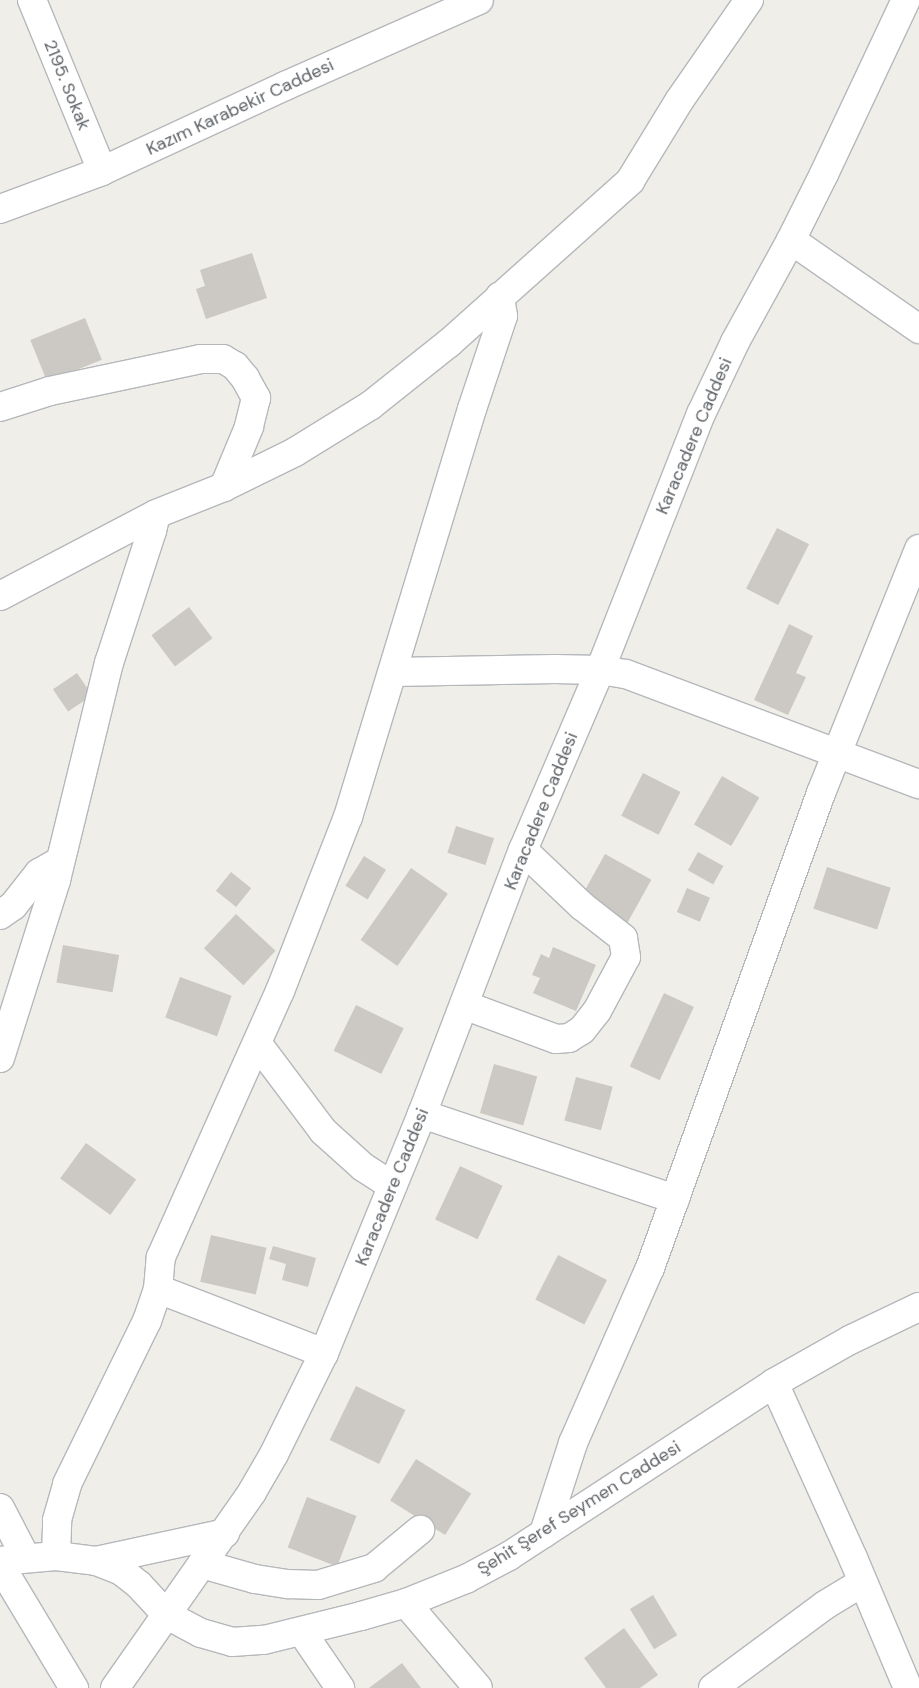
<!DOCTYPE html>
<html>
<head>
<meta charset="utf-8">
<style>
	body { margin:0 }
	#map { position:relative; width:919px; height:1688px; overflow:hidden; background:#f0eee8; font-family:"DM Sans",sans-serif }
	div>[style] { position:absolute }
	.building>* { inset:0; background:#ccc9c4; transform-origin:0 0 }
	.roads { filter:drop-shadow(1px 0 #b5b8bb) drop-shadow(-1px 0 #b5b8bb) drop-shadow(0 1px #b5b8bb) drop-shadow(0 -1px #b5b8bb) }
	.minor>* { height:28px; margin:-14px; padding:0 14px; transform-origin:14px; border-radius:14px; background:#fff }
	span { translate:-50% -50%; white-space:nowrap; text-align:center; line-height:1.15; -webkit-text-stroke:4px #fff; paint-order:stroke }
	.street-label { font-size:18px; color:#5f6367 }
</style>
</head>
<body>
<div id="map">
	<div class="building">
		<div style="clip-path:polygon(252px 253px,267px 298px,206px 319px,196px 289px,205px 286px,200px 270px)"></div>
		<div style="left:85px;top:318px;width:45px;height:59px;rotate:68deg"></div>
		<div style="left:777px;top:528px;width:36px;height:68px;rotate:27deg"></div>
		<div style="left:189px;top:607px;width:39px;height:47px;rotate:53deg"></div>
		<div style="clip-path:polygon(789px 624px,813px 636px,796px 673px,806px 677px,788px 715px,754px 700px)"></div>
		<div style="left:77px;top:673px;width:27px;height:29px;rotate:56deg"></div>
		<div style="left:643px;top:773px;width:42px;height:48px;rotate:27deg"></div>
		<div style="left:722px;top:776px;width:43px;height:56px;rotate:30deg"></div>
		<div style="left:456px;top:826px;width:40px;height:28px;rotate:18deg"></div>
		<div style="left:698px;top:852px;width:29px;height:21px;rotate:29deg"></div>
		<div style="left:605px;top:854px;width:53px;height:51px;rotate:29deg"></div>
		<div style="left:364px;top:856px;width:26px;height:35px;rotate:32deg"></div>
		<div style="left:827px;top:867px;width:67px;height:44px;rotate:18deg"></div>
		<div style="left:411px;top:868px;width:45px;height:88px;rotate:35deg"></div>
		<div style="left:231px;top:872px;width:26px;height:24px;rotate:39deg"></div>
		<div style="left:687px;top:888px;width:25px;height:26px;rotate:23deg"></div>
		<div style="left:236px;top:914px;width:54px;height:47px;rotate:43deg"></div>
		<div style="left:63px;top:945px;width:57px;height:38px;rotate:10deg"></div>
		<div style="clip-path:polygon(553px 947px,596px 965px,576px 1011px,533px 993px,540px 978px,532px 975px,541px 954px,549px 958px)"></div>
		<div style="left:180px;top:977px;width:55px;height:43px;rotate:20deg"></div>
		<div style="left:664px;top:993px;width:33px;height:81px;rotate:25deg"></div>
		<div style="left:356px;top:1005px;width:53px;height:51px;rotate:26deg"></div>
		<div style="left:494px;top:1064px;width:45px;height:51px;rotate:16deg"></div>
		<div style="left:576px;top:1077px;width:38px;height:45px;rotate:15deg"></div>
		<div style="left:86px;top:1143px;width:62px;height:44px;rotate:36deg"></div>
		<div style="left:460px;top:1166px;width:47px;height:59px;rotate:25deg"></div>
		<div style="left:211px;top:1235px;width:57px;height:48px;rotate:13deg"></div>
		<div style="clip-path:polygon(273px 1246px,316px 1258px,308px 1287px,282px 1280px,286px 1264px,269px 1259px)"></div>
		<div style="left:558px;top:1255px;width:55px;height:50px;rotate:27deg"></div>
		<div style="left:356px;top:1386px;width:55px;height:60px;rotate:26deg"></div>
		<div style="left:416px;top:1459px;width:65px;height:49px;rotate:32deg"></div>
		<div style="left:307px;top:1497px;width:53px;height:54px;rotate:21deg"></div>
		<div style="left:653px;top:1595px;width:47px;height:27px;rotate:59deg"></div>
		<div style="clip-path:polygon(624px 1628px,658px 1675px,640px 1688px,606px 1688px,584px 1658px)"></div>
		<div style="clip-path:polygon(402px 1663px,421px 1688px,369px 1688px)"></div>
	</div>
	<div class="roads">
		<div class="minor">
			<div style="left:32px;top:0;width:185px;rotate:67.7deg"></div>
			<div style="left:0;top:209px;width:109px;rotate:-20.4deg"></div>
			<div style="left:102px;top:171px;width:202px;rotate:-24.9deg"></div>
			<div style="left:285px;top:86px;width:212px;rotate:-23.9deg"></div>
			<div style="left:791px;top:240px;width:156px;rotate:34.8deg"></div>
			<div style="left:0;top:407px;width:52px;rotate:-17.7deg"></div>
			<div style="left:50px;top:391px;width:153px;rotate:-12deg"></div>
			<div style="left:200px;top:359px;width:23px"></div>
			<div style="left:223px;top:359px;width:14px;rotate:30deg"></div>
			<div style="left:235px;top:366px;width:16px;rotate:50deg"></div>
			<div style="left:245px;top:378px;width:23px;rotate:61deg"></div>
			<div style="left:256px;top:398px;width:30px;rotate:104deg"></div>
			<div style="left:249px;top:427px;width:65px;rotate:112.6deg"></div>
			<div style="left:0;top:596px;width:176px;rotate:-27.7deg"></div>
			<div style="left:156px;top:514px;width:73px;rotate:-21.7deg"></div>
			<div style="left:224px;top:487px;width:79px;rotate:-26.2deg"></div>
			<div style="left:295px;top:452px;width:89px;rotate:-31.7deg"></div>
			<div style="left:371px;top:405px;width:100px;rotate:-38.5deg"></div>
			<div style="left:449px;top:343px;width:243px;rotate:-41.8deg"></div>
			<div style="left:630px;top:181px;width:94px;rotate:-58.5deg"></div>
			<div style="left:679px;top:101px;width:123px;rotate:-55.3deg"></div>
			<div style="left:393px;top:672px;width:162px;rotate:-1.1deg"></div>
			<div style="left:555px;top:669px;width:45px;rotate:1.3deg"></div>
			<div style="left:600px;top:670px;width:26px;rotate:9deg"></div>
			<div style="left:626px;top:674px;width:313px;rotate:20.6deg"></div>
			<div style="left:0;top:915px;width:16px;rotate:-35deg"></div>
			<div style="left:13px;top:906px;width:42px;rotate:-51.8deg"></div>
			<div style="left:39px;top:873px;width:24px;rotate:-30deg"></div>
			<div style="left:464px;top:1005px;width:98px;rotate:20.3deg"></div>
			<div style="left:556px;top:1039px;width:13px;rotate:-4deg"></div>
			<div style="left:569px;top:1038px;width:15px;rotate:-32deg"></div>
			<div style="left:582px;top:1030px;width:24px;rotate:-52deg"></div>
			<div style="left:597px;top:1011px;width:61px;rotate:-61.8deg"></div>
			<div style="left:626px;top:957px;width:19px;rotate:-99deg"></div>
			<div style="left:623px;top:938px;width:52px;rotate:-142deg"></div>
			<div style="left:582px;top:906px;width:81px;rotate:-136.5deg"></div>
			<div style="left:257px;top:1043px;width:110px;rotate:53.1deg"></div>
			<div style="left:323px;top:1131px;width:54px;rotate:42deg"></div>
			<div style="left:363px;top:1167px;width:35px;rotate:33deg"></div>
			<div style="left:0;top:1058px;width:187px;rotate:-72.5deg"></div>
			<div style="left:56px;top:880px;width:223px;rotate:-76.3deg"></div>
			<div style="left:109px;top:663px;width:139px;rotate:-72deg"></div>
			<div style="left:152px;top:531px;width:17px;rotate:-77deg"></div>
			<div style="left:422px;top:1114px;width:267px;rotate:18.6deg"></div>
			<div style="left:158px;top:1289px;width:178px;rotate:21.1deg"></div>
			<div style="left:774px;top:1383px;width:192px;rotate:65.7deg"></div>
			<div style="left:853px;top:1558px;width:141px;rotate:67.1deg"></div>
			<div style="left:0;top:1508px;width:56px;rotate:62.5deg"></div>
			<div style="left:544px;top:1533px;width:95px;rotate:-72.1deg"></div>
			<div style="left:573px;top:1443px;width:191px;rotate:-66.3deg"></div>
			<div style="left:650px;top:1268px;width:505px;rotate:-70.2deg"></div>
			<div style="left:821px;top:793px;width:263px;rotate:-68.1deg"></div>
			<div style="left:56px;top:1556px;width:36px;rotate:-88deg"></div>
			<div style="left:57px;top:1520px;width:37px;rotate:-74deg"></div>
			<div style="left:67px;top:1484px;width:182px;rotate:-63.9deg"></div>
			<div style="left:147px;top:1321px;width:34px;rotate:-71deg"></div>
			<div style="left:158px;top:1289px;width:32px;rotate:-85deg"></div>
			<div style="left:161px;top:1257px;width:291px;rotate:-65.9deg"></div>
			<div style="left:280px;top:991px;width:187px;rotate:-68.7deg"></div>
			<div style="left:348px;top:817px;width:426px;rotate:-73.1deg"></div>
			<div style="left:472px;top:409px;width:98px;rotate:-71.6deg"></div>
			<div style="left:503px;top:316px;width:20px;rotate:-99deg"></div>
			<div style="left:0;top:1561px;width:56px;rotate:-5.1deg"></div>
			<div style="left:56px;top:1556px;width:40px;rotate:7.1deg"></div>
			<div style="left:96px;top:1561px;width:26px;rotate:21deg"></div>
			<div style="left:120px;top:1570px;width:24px;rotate:38deg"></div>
			<div style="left:139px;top:1585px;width:41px;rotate:47deg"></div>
			<div style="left:167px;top:1615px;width:38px;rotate:28deg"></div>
			<div style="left:201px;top:1633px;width:32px;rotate:16deg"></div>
			<div style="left:232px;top:1642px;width:32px;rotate:-4deg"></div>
			<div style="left:264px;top:1640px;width:100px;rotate:-13.9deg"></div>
			<div style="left:361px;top:1616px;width:47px;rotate:-16.1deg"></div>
			<div style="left:406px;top:1603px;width:65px;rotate:-21.8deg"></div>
			<div style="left:466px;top:1579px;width:49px;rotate:-28.1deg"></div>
			<div style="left:509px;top:1556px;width:316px;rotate:-33.1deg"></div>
			<div style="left:774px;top:1383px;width:87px;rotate:-29.5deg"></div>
			<div style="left:850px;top:1340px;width:76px;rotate:-25.6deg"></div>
			<div style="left:96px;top:1561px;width:132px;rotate:-12.2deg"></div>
			<div style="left:202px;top:1564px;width:55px;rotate:15.8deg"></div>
			<div style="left:255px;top:1579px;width:33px;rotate:9deg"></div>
			<div style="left:288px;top:1584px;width:30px;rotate:2deg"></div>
			<div style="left:318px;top:1585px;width:59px;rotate:-16.9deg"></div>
			<div style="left:374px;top:1568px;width:60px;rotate:-39.6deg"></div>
			<div style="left:0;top:1565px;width:144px;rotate:59deg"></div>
			<div style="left:406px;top:1603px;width:111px;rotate:49.7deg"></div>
			<div style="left:302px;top:1632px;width:68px;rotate:55.8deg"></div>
			<div style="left:115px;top:1688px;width:239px;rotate:-55deg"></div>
			<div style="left:252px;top:1492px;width:44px;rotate:-59.9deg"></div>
			<div style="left:274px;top:1454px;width:113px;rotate:-63.7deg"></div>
			<div style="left:324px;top:1353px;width:258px;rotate:-67.7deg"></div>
			<div style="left:422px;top:1114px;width:283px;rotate:-69.1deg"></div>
			<div style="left:523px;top:850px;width:196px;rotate:-66.8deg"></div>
			<div style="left:600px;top:670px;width:275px;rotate:-68.5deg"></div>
			<div style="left:701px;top:414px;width:80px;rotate:-64.7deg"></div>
			<div style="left:735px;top:342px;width:116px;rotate:-61.2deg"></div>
			<div style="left:791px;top:240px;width:74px;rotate:-63.4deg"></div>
			<div style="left:824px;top:174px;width:192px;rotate:-64.8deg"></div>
			<div style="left:713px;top:1688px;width:139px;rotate:-36.5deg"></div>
			<div style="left:825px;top:1605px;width:44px;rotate:-31.2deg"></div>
		</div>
	</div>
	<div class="street-label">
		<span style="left:67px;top:85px;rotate:68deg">2195. Sokak</span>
		<span style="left:240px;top:107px;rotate:-25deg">Kazım Karabekir Caddesi</span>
		<span style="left:694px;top:436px;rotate:-67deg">Karacadere Caddesi</span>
		<span style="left:541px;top:811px;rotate:-68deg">Karacadere Caddesi</span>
		<span style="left:392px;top:1187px;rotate:-68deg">Karacadere Caddesi</span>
		<span style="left:579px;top:1508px;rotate:-32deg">Şehit Şeref Seymen Caddesi</span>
	</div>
</div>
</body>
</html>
